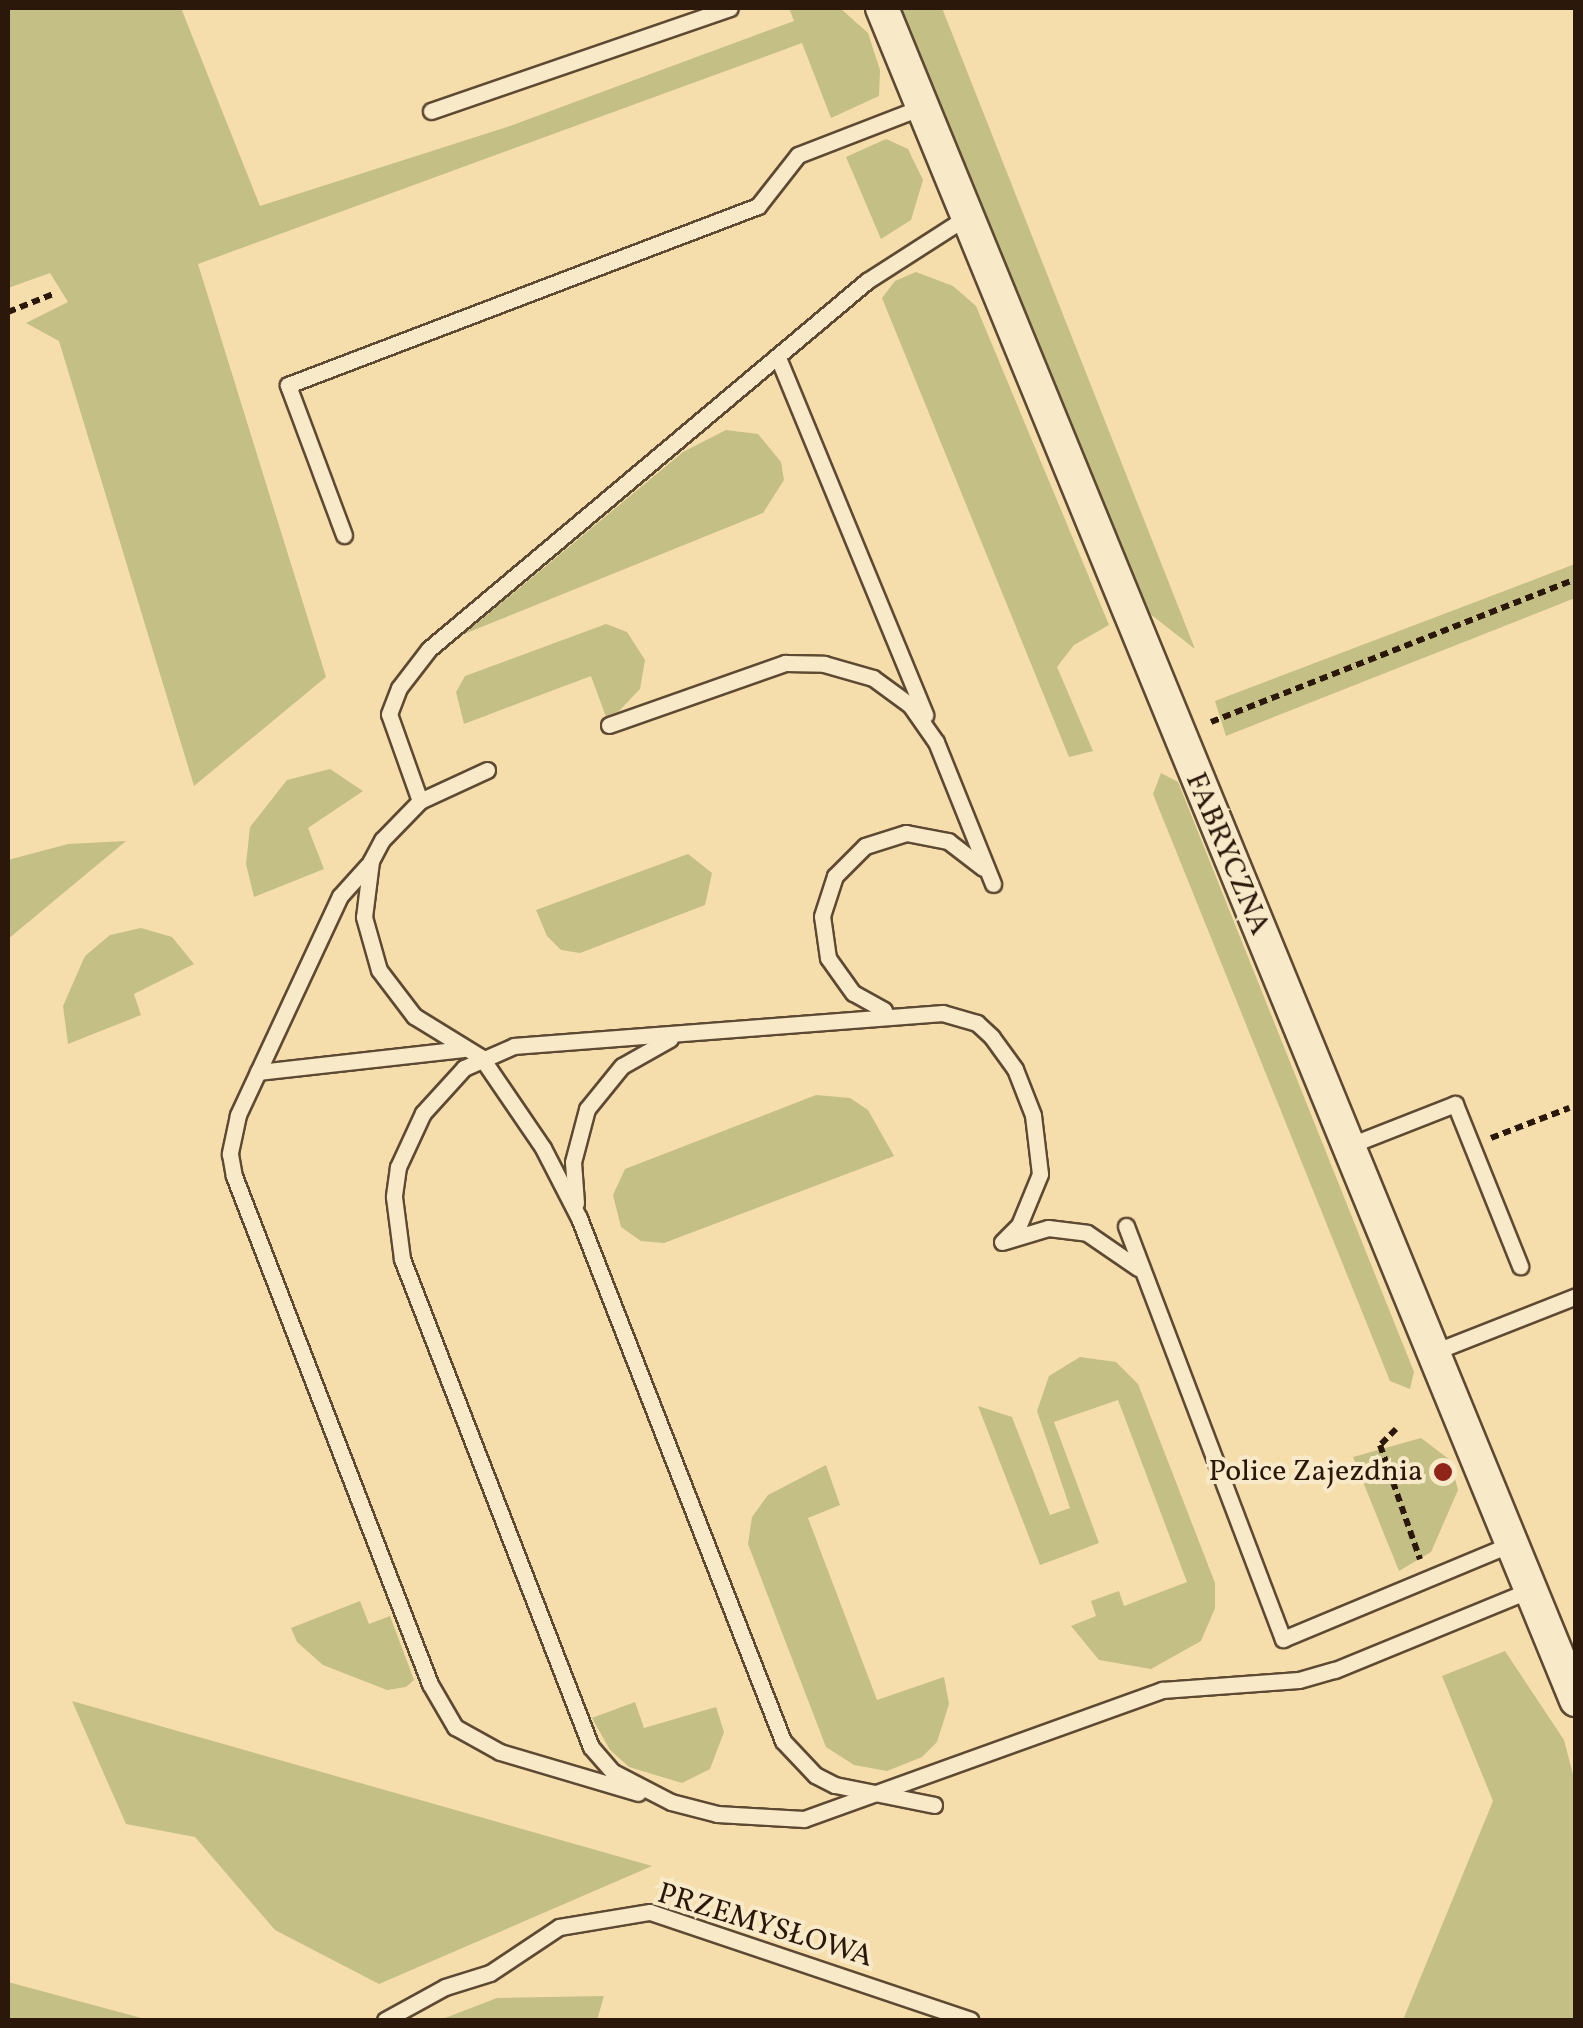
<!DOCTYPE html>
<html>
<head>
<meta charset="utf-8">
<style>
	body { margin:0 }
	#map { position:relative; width:1583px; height:2028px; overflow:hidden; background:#f5deac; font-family:Vollkorn,serif }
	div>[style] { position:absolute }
	.green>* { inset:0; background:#c4bf84 }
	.path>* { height:6px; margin-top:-3px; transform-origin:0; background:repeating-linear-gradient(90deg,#2c170b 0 8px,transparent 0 13px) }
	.roads { filter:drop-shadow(2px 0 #5e4933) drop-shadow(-2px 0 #5e4933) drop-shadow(0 2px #5e4933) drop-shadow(0 -2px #5e4933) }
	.service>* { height:15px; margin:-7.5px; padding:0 7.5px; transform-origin:7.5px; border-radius:7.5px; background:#f8eac9 }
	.minor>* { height:32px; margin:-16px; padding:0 16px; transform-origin:16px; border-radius:16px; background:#f8eac9 }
	.dots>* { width:28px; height:28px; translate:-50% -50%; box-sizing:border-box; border:5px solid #f8eac9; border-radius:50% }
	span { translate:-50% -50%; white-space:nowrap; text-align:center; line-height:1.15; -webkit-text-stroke:8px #f8eac9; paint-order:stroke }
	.street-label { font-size:30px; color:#2c170b }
	.poi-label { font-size:30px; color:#2c170b }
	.right { translate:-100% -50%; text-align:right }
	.frame { position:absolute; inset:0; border:10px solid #2c170b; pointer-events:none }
</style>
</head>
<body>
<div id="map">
	<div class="green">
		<div style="clip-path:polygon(8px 8px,181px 8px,260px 206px,507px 127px,794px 21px,789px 8px,840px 8px,868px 33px,880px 70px,879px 96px,831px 118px,802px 43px,198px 264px,326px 677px,194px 786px,59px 341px,26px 323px,68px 302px,50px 273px,8px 288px)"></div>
		<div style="clip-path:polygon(900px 8px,942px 8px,1195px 649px,1145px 610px)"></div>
		<div style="clip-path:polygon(886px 139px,908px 149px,923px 180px,911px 220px,881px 239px,846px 157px)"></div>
		<div style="clip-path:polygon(916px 272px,953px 286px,976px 306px,1109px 625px,1074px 645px,1057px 667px,1093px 751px,1069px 757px,882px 298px,895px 281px)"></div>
		<div style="clip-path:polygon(726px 430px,758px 434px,781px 462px,784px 480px,763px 513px,464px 634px,683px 452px)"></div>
		<div style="clip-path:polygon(1575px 564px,1575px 598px,1226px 736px,1215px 701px)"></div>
		<div style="clip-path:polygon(606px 624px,627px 632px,645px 660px,640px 689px,619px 711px,606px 717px,591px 676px,464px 724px,456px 692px,465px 676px)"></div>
		<div style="clip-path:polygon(330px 769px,363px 791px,308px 828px,324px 869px,254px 897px,246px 864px,250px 827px,287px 780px)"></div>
		<div style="clip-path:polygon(1161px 773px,1178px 782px,1414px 1372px,1410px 1389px,1390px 1381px,1153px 794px)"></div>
		<div style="clip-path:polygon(126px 841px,8px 939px,8px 860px,68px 844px)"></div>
		<div style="clip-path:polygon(688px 854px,712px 873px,705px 905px,580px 953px,561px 950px,547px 936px,536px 910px)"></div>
		<div style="clip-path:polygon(141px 928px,172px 937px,194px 964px,134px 994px,141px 1015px,68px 1044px,63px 1006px,85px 956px,110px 935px)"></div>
		<div style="clip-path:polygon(816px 1095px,850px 1098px,868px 1110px,894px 1156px,664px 1243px,641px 1241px,621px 1227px,613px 1195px,625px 1169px)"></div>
		<div style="clip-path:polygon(1080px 1357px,1116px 1362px,1138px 1384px,1215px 1583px,1215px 1608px,1201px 1641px,1151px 1669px,1099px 1660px,1071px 1626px,1096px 1616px,1091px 1601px,1119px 1591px,1124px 1606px,1187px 1582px,1118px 1400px,1054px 1422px,1099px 1543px,1040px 1565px,978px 1406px,1012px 1417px,1050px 1515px,1070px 1508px,1037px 1411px,1049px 1376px)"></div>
		<div style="clip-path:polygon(1421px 1438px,1450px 1460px,1458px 1490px,1431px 1552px,1399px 1571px,1353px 1457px)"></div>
		<div style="clip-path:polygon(826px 1465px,840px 1505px,808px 1518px,877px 1700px,944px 1677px,949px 1704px,937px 1742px,922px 1757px,887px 1771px,854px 1765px,826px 1747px,748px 1544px,752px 1517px,768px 1495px)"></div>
		<div style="clip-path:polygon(360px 1601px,369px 1624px,390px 1616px,414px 1680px,406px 1687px,387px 1690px,323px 1665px,297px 1642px,291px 1628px)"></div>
		<div style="clip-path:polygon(1505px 1651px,1564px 1740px,1575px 1782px,1575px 2020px,1403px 2020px,1493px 1801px,1442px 1676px)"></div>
		<div style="clip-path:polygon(72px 1701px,652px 1866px,379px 1984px,275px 1930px,195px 1837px,126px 1824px)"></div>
		<div style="clip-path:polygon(635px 1702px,644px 1728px,716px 1707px,724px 1732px,710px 1769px,682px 1783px,629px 1767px,610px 1750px,592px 1718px)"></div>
		<div style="clip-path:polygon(8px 1982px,145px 2019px,8px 2020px)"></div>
		<div style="clip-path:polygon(604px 1996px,597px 2020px,440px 2020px,497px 1998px)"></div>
	</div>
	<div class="path">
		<div style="left:8px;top:312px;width:48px;rotate:-21.8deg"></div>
		<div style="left:1211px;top:722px;width:392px;rotate:-21.4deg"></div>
		<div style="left:1491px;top:1138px;width:84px;rotate:-21deg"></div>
		<div style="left:1396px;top:1429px;width:23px;rotate:135deg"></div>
		<div style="left:1380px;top:1445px;width:121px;rotate:70.7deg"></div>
	</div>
	<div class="roads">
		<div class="service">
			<div style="left:431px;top:111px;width:316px;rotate:-19deg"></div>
			<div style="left:779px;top:360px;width:384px;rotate:67.6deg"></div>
			<div style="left:344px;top:535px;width:160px;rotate:-110.5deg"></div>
			<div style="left:288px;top:385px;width:503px;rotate:-20.85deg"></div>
			<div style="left:758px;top:206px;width:65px;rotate:-51.9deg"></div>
			<div style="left:798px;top:155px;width:133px;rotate:-21.2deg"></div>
			<div style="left:609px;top:725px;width:187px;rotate:-19.4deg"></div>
			<div style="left:785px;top:663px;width:39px;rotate:1deg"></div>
			<div style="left:824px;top:664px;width:51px;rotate:15.9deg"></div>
			<div style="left:873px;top:678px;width:46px;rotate:36.1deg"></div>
			<div style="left:910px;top:705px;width:45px;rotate:54.9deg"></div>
			<div style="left:936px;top:742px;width:153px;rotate:68.1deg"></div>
			<div style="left:487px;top:770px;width:74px;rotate:155.2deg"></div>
			<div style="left:420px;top:801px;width:54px;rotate:134.3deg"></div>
			<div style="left:382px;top:840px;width:24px;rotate:118deg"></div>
			<div style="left:371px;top:861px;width:56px;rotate:97.1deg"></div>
			<div style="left:364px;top:917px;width:55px;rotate:74.2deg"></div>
			<div style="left:379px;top:970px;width:58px;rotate:52.7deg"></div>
			<div style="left:414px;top:1016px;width:79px;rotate:31.5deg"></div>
			<div style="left:481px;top:1057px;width:110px;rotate:55.7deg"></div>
			<div style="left:543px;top:1148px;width:79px;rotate:62.8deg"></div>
			<div style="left:579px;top:1218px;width:561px;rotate:68.69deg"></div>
			<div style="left:783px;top:1741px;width:47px;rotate:46.7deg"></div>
			<div style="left:815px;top:1775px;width:22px;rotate:27deg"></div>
			<div style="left:835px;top:1785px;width:101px;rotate:11.4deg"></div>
			<div style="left:420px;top:801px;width:92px;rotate:-109.6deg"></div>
			<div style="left:389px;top:714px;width:28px;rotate:-69deg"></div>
			<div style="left:399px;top:688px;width:49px;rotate:-52.4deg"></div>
			<div style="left:429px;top:649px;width:572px;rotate:-40.04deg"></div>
			<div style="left:867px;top:281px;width:117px;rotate:-32.7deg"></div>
			<div style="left:368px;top:865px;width:42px;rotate:132.1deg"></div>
			<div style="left:340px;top:896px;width:242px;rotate:115deg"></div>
			<div style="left:238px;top:1115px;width:40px;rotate:102deg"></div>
			<div style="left:230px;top:1154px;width:22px;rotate:80deg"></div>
			<div style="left:234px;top:1176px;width:544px;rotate:68.9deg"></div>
			<div style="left:430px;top:1684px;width:50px;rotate:59.8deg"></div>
			<div style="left:455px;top:1727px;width:51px;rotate:29.1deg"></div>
			<div style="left:500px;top:1752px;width:144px;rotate:16.5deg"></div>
			<div style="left:884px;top:1010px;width:35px;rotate:-151deg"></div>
			<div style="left:853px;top:993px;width:43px;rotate:-125.5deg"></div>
			<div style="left:828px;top:958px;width:42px;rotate:-98.1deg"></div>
			<div style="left:822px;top:916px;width:42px;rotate:-72deg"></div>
			<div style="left:835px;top:876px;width:42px;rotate:-45deg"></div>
			<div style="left:865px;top:846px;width:43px;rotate:-17.6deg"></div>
			<div style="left:906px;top:833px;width:43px;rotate:10.8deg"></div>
			<div style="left:948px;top:841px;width:44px;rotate:37.6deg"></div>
			<div style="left:258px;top:1072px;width:206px;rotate:-6.4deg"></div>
			<div style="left:1348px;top:1146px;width:115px;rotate:-21.4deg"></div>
			<div style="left:1455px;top:1104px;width:175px;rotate:68.1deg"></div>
			<div style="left:576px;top:1203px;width:41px;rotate:-94.2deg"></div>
			<div style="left:573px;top:1162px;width:55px;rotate:-75.2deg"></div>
			<div style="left:587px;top:1109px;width:55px;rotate:-50.9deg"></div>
			<div style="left:622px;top:1066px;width:55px;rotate:-29.4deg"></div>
			<div style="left:1126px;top:1226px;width:442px;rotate:69.2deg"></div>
			<div style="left:1283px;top:1639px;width:247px;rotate:-22.6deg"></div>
			<div style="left:1005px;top:1241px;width:45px;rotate:-16.8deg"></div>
			<div style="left:1048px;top:1228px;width:39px;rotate:7deg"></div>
			<div style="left:1087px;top:1233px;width:62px;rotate:34.5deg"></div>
			<div style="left:1002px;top:1242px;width:24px;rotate:-45deg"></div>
			<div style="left:1019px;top:1225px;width:55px;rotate:-67.6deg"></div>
			<div style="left:1040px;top:1174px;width:59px;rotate:-96.8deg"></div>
			<div style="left:1033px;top:1115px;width:49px;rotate:-111.4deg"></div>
			<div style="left:1015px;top:1069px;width:39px;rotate:-126deg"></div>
			<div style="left:992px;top:1037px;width:21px;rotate:-137deg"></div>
			<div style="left:977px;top:1023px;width:36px;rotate:-164deg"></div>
			<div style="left:942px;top:1013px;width:429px;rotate:175.6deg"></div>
			<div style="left:514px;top:1046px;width:55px;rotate:156.3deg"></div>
			<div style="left:464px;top:1068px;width:61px;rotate:132.3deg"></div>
			<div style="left:423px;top:1113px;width:60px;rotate:114.8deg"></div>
			<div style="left:398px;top:1167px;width:30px;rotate:98deg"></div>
			<div style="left:394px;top:1197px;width:63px;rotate:82.6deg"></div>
			<div style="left:402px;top:1259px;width:523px;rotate:68.83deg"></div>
			<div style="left:591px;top:1747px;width:33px;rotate:49deg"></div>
			<div style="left:613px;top:1772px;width:65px;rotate:27.3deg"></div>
			<div style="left:671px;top:1802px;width:48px;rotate:14.6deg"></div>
			<div style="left:717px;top:1814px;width:87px;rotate:3.3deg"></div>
			<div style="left:804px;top:1819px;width:381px;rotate:-19.8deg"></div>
			<div style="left:1162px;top:1690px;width:137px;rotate:-4.2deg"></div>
			<div style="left:1299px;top:1680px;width:37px;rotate:-16deg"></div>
			<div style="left:1335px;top:1670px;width:211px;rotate:-22.3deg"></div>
			<div style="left:1434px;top:1352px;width:153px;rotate:-21.5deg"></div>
			<div style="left:385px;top:2020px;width:68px;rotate:-28.8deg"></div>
			<div style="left:445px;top:1987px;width:47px;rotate:-17.3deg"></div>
			<div style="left:490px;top:1973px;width:83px;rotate:-33.7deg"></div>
			<div style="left:559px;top:1927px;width:92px;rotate:-9.4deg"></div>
			<div style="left:650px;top:1912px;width:338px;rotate:18.6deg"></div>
		</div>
		<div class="minor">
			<div style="left:882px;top:8px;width:1829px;rotate:67.7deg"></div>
		</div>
	</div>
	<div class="dots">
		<div style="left:1443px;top:1472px;background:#8f2418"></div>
	</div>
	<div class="street-label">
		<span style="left:1227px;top:854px;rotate:67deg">FABRYCZNA</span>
		<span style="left:765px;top:1926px;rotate:17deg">PRZEMYSŁOWA</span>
	</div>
	<div class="poi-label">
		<span class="right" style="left:1423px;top:1472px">Police Zajezdnia</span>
	</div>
	<div class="frame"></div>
</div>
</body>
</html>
